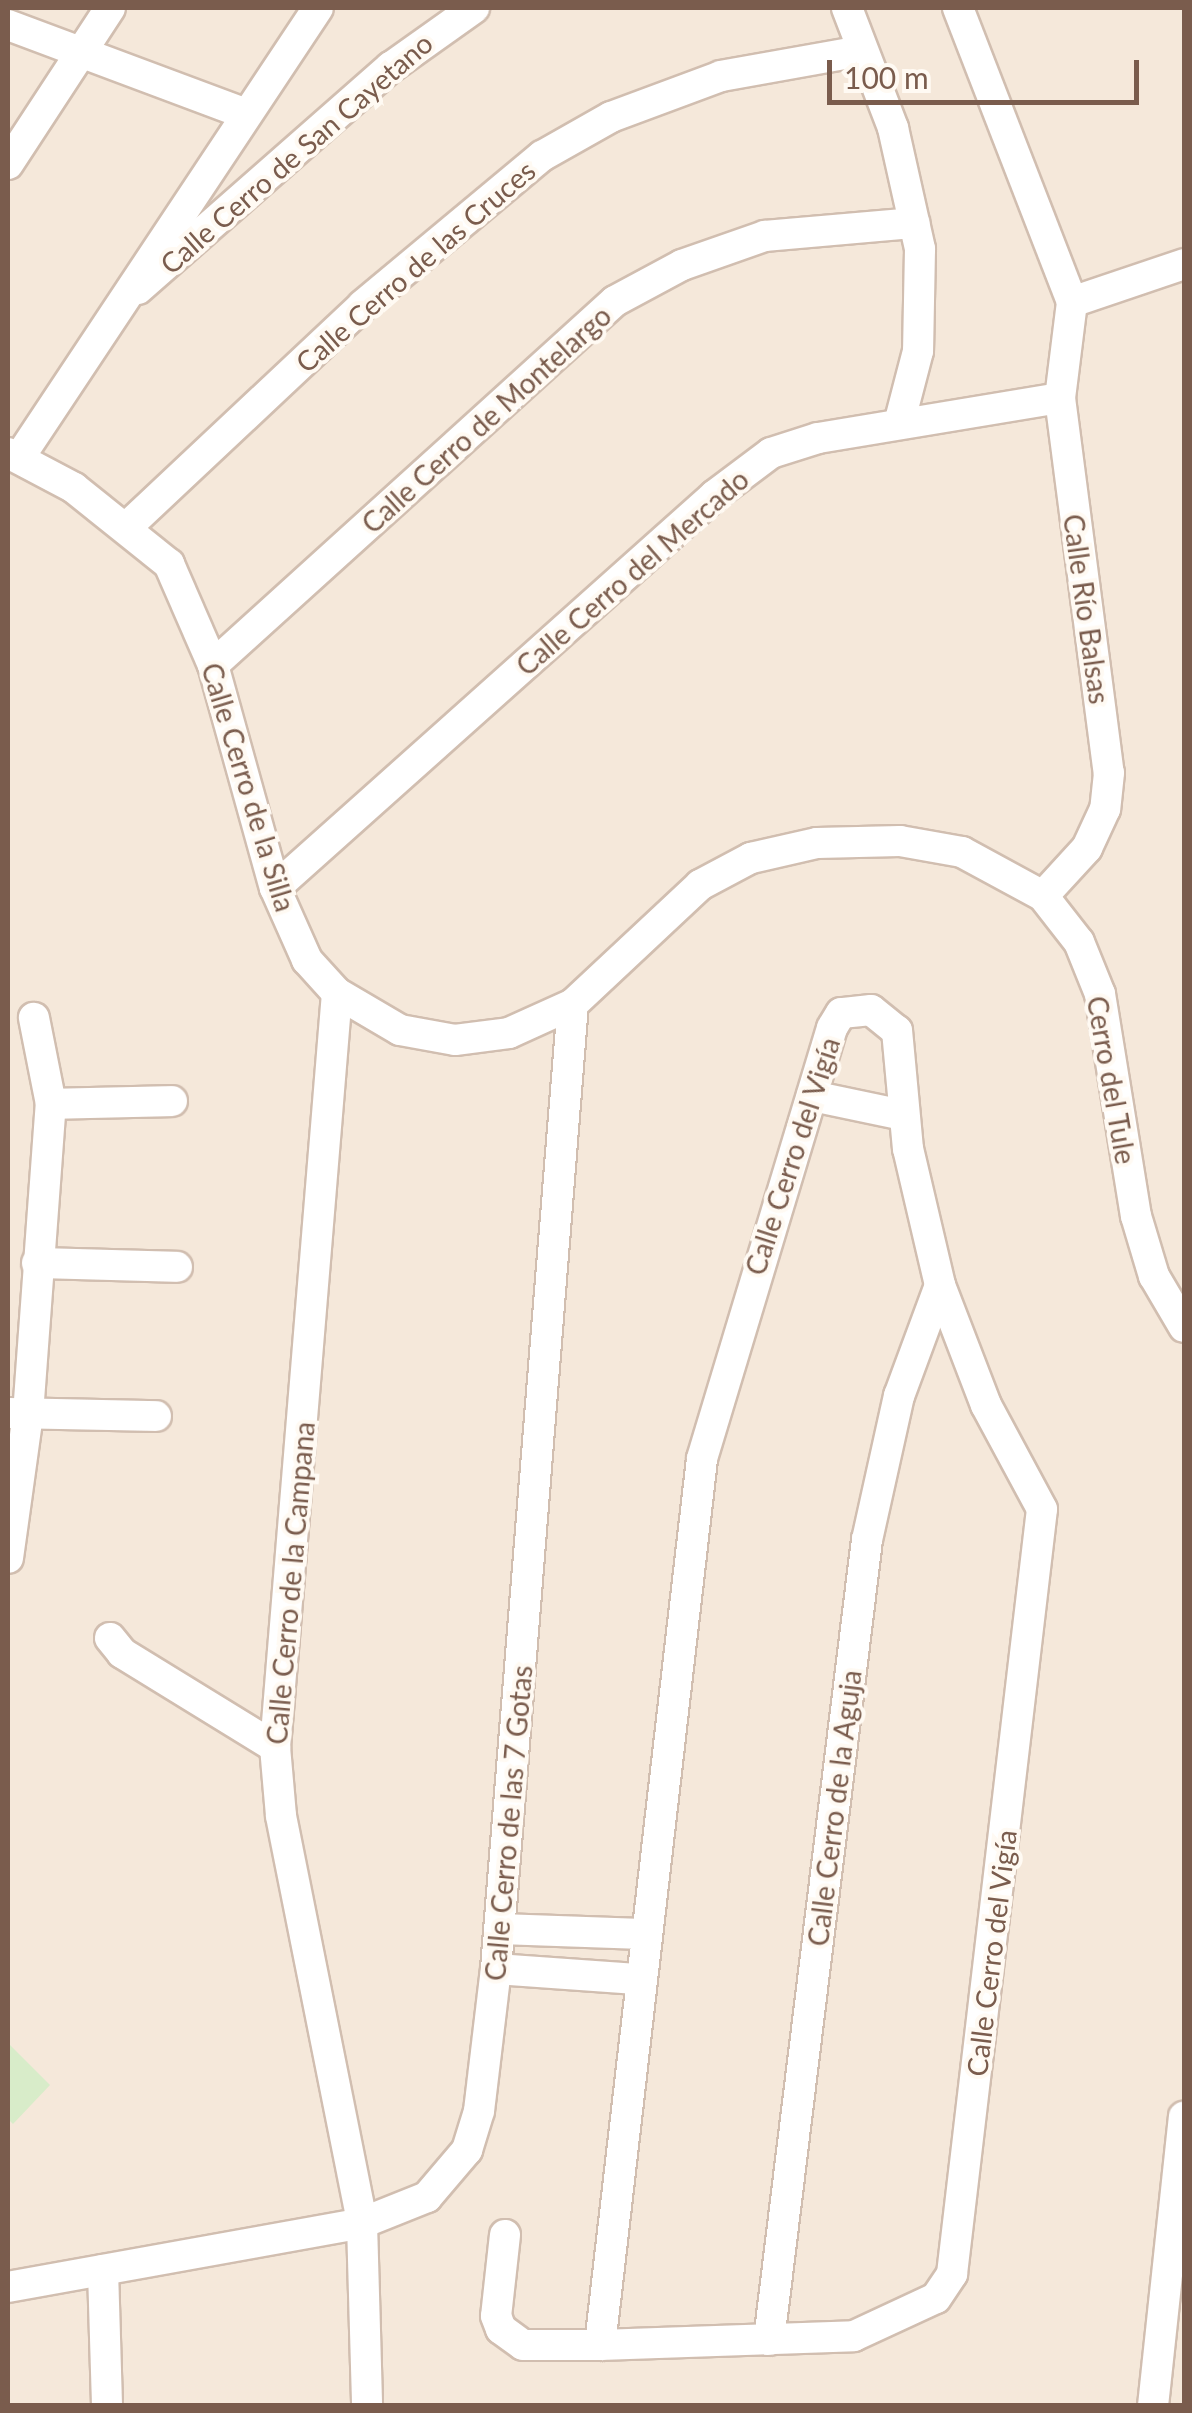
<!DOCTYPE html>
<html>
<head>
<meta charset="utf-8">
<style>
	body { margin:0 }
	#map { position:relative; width:1192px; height:2413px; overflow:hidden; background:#fdf6ec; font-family:Lato,sans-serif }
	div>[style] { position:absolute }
	.residential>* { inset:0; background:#f5e8da; transform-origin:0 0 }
	.green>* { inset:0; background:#d8ecc9 }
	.roads { filter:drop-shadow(2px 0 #d1beb0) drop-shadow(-2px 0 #d1beb0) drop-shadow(0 2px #d1beb0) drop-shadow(0 -2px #d1beb0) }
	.minor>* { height:30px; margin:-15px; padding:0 15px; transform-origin:15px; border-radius:15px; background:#fff }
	span { translate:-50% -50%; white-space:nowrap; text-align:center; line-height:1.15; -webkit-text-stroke:8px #fffaf3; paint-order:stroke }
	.street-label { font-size:28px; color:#7a5c4d }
	.frame { position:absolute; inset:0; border:10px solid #7a5c4d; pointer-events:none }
	.scale { position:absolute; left:827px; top:60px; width:312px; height:45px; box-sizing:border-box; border:5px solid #7a5c4d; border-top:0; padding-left:12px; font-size:30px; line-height:35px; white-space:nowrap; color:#7a5c4d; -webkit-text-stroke:8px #fffaf3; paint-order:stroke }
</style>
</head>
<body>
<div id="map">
	<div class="residential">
		<div style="left:8px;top:8px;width:1176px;height:2398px"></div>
	</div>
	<div class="green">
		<div style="clip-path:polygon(8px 2043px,50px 2085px,13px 2124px,8px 2119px)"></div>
	</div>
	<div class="roads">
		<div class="minor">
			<div style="left:847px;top:8px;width:129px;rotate:69deg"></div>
			<div style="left:893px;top:128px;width:124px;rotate:77.4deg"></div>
			<div style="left:920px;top:249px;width:102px;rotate:91.1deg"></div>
			<div style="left:918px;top:351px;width:75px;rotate:104.6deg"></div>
			<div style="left:958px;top:8px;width:315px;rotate:68.8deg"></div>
			<div style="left:1072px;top:302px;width:97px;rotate:97.1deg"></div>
			<div style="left:1060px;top:398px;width:378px;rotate:82.6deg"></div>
			<div style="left:1109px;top:773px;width:36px;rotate:96deg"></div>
			<div style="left:1105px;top:809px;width:43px;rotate:114.8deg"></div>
			<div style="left:1087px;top:848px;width:65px;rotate:132.5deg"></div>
			<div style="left:8px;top:25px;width:251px;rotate:20.5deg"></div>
			<div style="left:8px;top:164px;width:186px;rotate:-56.8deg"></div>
			<div style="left:138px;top:289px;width:337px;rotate:-41.3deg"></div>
			<div style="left:391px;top:67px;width:102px;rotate:-35.4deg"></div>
			<div style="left:1072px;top:302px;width:118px;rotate:-18.7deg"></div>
			<div style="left:8px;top:453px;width:75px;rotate:27.9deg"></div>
			<div style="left:74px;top:488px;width:122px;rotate:38.7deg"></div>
			<div style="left:169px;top:564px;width:110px;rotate:66.5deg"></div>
			<div style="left:213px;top:665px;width:231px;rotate:74.5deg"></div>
			<div style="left:275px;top:888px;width:79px;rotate:66deg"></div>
			<div style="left:307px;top:960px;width:45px;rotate:47.7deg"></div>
			<div style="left:337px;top:993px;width:73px;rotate:30.4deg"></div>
			<div style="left:400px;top:1030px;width:56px;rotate:10.3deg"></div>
			<div style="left:455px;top:1040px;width:54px;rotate:-7.4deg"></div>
			<div style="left:509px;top:1033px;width:70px;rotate:-24.4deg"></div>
			<div style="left:573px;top:1004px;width:174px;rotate:-43.1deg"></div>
			<div style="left:700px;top:885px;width:58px;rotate:-27.9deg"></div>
			<div style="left:751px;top:858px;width:68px;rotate:-12.8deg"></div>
			<div style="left:817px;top:843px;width:83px;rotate:-1.4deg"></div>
			<div style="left:900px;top:841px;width:63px;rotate:10.1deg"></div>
			<div style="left:962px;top:852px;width:92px;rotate:28.5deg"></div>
			<div style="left:1043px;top:896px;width:58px;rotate:52deg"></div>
			<div style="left:1079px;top:942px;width:56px;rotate:68deg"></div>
			<div style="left:1100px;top:994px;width:225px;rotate:80.8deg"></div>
			<div style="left:1136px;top:1216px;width:63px;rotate:73.3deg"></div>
			<div style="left:1154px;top:1276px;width:59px;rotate:59.5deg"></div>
			<div style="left:19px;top:458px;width:540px;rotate:-56.4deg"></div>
			<div style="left:128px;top:526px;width:323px;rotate:-43.2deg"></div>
			<div style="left:363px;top:305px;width:233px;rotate:-39.8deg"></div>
			<div style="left:542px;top:156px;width:79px;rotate:-29.5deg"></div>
			<div style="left:611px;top:117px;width:117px;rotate:-20.4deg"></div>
			<div style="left:721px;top:76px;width:143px;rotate:-10.1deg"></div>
			<div style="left:213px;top:665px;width:542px;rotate:-42.16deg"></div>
			<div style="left:615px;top:301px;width:76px;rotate:-28.2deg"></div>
			<div style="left:682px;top:265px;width:88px;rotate:-19.3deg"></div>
			<div style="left:765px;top:236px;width:150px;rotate:-5deg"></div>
			<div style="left:275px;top:888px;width:590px;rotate:-41.77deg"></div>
			<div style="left:715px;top:495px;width:70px;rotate:-36.9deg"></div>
			<div style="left:771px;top:453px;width:49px;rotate:-17.7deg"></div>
			<div style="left:818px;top:438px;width:245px;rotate:-9.4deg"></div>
			<div style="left:337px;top:993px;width:757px;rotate:94.7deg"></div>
			<div style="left:275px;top:1747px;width:69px;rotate:85deg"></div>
			<div style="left:281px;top:1816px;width:415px;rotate:78.7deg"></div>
			<div style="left:362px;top:2223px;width:183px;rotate:88.4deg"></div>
			<div style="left:812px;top:1096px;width:93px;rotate:11.8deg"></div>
			<div style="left:51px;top:1104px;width:121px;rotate:-1.4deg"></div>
			<div style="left:37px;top:1263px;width:140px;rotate:1.6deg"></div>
			<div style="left:10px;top:1413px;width:146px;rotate:1.2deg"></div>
			<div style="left:8px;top:1558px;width:145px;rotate:-82.1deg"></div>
			<div style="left:28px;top:1414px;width:311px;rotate:-85.8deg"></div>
			<div style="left:51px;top:1104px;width:88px;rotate:-101.2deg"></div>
			<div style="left:110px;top:1638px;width:19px;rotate:51deg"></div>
			<div style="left:122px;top:1653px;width:180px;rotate:31.6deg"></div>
			<div style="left:500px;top:1929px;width:143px;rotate:2deg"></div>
			<div style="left:496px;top:1969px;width:141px;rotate:4.1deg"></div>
			<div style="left:505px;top:2235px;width:81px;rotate:96.3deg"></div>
			<div style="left:496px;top:2316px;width:14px;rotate:69deg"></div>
			<div style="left:501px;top:2329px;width:27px;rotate:36deg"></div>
			<div style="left:523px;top:2345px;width:77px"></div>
			<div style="left:600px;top:2345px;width:254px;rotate:-2deg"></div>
			<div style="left:854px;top:2336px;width:90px;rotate:-24.9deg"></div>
			<div style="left:936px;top:2298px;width:29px;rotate:-56deg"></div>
			<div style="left:952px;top:2274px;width:770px;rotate:-83.29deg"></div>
			<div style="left:1042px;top:1509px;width:118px;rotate:-118.3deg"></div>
			<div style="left:986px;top:1405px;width:129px;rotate:-111deg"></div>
			<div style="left:940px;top:1285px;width:140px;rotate:-103.2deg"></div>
			<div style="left:908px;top:1149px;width:119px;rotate:-95.3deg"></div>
			<div style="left:897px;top:1031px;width:33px;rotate:-141deg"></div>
			<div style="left:871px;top:1010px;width:30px;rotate:174deg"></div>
			<div style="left:841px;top:1013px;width:17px;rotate:121deg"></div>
			<div style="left:832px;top:1028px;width:450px;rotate:106.8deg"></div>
			<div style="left:702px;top:1459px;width:892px;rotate:96.57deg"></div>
			<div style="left:103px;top:2270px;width:136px;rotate:88.3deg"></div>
			<div style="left:8px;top:2287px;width:360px;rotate:-10.2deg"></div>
			<div style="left:362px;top:2223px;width:70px;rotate:-21.8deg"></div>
			<div style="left:427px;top:2197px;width:62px;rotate:-49.6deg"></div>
			<div style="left:467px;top:2150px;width:41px;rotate:-72.9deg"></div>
			<div style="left:479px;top:2111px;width:143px;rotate:-83.2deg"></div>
			<div style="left:496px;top:1969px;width:968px;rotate:-85.44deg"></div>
			<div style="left:769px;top:2340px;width:806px;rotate:-83.02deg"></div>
			<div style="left:867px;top:1540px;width:148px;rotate:-77.5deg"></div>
			<div style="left:899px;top:1396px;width:118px;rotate:-69.7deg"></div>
			<div style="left:1153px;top:2406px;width:291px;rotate:-83.9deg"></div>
		</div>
	</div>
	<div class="street-label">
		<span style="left:296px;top:153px;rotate:-41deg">Calle Cerro de San Cayetano</span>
		<span style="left:415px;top:266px;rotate:-41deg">Calle Cerro de las Cruces</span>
		<span style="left:486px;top:419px;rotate:-42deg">Calle Cerro de Montelargo</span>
		<span style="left:632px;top:572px;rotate:-41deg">Calle Cerro del Mercado</span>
		<span style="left:1087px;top:609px;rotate:82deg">Calle Río Balsas</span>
		<span style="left:249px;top:787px;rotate:73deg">Calle Cerro de la Silla</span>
		<span style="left:1112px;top:1080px;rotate:80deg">Cerro del Tule</span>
		<span style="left:792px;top:1156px;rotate:-72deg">Calle Cerro del Vigía</span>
		<span style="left:290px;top:1583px;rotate:-85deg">Calle Cerro de la Campana</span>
		<span style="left:834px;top:1808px;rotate:-83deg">Calle Cerro de la Aguja</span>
		<span style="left:508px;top:1823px;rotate:-85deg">Calle Cerro de las 7 Gotas</span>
		<span style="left:991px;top:1953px;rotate:-83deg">Calle Cerro del Vigía</span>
	</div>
	<div class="frame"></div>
	<div class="scale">100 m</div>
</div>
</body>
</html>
